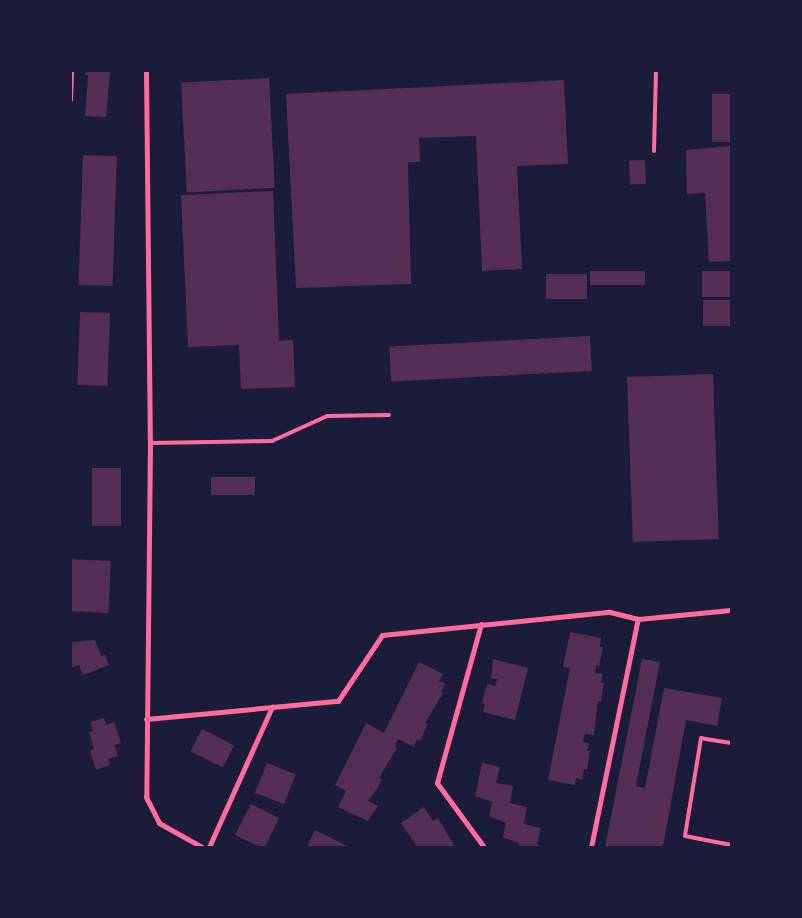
<!DOCTYPE html>
<html>
<head>
<meta charset="utf-8">
<style>
	body { margin:0 }
	#map { position:relative; width:802px; height:918px; overflow:hidden; background:#1b1b3a; font-family:"Open Sans",sans-serif }
	div>[style] { position:absolute }
	.building>* { inset:0; background:#542f53; transform-origin:0 0 }
	.service>* { height:4px; margin:-2px; padding:0 2px; transform-origin:2px; border-radius:2px; background:#ff6b9d }
	.minor>* { height:5px; margin:-2.5px; padding:0 2.5px; transform-origin:2.5px; border-radius:2.5px; background:#ff6b9d }
	span { translate:-50% -50%; white-space:nowrap; text-align:center; line-height:1.15; -webkit-text-stroke:4.5px #1b1b3a; paint-order:stroke }
	.frame { position:absolute; inset:0; border:72px solid #1b1b3a; pointer-events:none }
</style>
</head>
<body>
<div id="map">
	<div class="building">
		<div style="clip-path:polygon(86px 71px,110px 71px,106px 117px,85px 116px,88px 75px,85px 75px)"></div>
		<div style="left:269px;top:78px;width:110px;height:88px;rotate:87deg"></div>
		<div style="clip-path:polygon(564px 80px,568px 164px,517px 166px,522px 269px,482px 271px,476px 136px,419px 138px,420px 162px,408px 162px,411px 284px,296px 288px,286px 94px)"></div>
		<div style="left:731px;top:94px;width:48px;height:19px;rotate:90deg"></div>
		<div style="clip-path:polygon(731px 146px,731px 261px,709px 262px,705px 193px,687px 194px,686px 150px)"></div>
		<div style="left:83px;top:155px;width:34px;height:130px;rotate:2deg"></div>
		<div style="left:645px;top:160px;width:24px;height:16px;rotate:88deg"></div>
		<div style="clip-path:polygon(273px 191px,279px 341px,293px 340px,295px 387px,241px 389px,239px 345px,188px 347px,181px 195px)"></div>
		<div style="left:590px;top:271px;width:55px;height:14px"></div>
		<div style="left:731px;top:271px;width:26px;height:29px;rotate:90deg"></div>
		<div style="left:587px;top:274px;width:25px;height:41px;rotate:90deg"></div>
		<div style="left:731px;top:300px;width:26px;height:28px;rotate:90deg"></div>
		<div style="left:80px;top:312px;width:30px;height:73px;rotate:2deg"></div>
		<div style="left:590px;top:336px;width:35px;height:201px;rotate:87deg"></div>
		<div style="left:713px;top:374px;width:165px;height:86px;rotate:88deg"></div>
		<div style="left:92px;top:468px;width:29px;height:58px"></div>
		<div style="left:255px;top:477px;width:18px;height:44px;rotate:90deg"></div>
		<div style="left:71px;top:559px;width:40px;height:52px;rotate:3deg"></div>
		<div style="clip-path:polygon(570px 632px,601px 638px,600px 647px,603px 647px,599px 666px,596px 665px,595px 673px,603px 674px,601px 683px,604px 683px,601px 702px,598px 701px,594px 735px,585px 734px,583px 742px,589px 743px,587px 751px,590px 751px,587px 770px,584px 769px,582px 780px,576px 778px,575px 785px,548px 780px,570px 668px,563px 667px)"></div>
		<div style="clip-path:polygon(95px 640px,101px 656px,105px 655px,109px 665px,83px 675px,79px 665px,71px 667px,71px 642px)"></div>
		<div style="clip-path:polygon(493px 659px,528px 668px,515px 720px,483px 712px,485px 704px,482px 703px,487px 684px,495px 686px,497px 679px,491px 678px)"></div>
		<div style="clip-path:polygon(642px 659px,660px 662px,636px 786px,645px 788px,664px 688px,722px 698px,717px 726px,686px 720px,663px 847px,605px 847px)"></div>
		<div style="clip-path:polygon(419px 662px,443px 674px,439px 681px,445px 684px,441px 692px,443px 693px,425px 723px,428px 724px,420px 741px,417px 739px,414px 747px,398px 739px,395px 747px,397px 748px,379px 778px,382px 779px,378px 787px,368px 801px,378px 806px,368px 821px,338px 807px,346px 791px,335px 785px,366px 723px,384px 733px)"></div>
		<div style="clip-path:polygon(104px 718px,106px 725px,114px 722px,121px 743px,114px 745px,118px 756px,108px 759px,110px 765px,96px 770px,90px 751px,94px 749px,89px 732px,93px 731px,90px 722px)"></div>
		<div style="left:202px;top:729px;width:36px;height:25px;rotate:27deg"></div>
		<div style="left:267px;top:763px;width:31px;height:32px;rotate:22deg"></div>
		<div style="clip-path:polygon(482px 763px,500px 767px,496px 783px,513px 786px,510px 803px,527px 807px,524px 824px,541px 828px,537px 845px,544px 847px,519px 847px,519px 843px,503px 837px,506px 823px,489px 816px,492px 802px,475px 796px)"></div>
		<div style="clip-path:polygon(251px 804px,279px 818px,265px 847px,260px 847px,235px 835px)"></div>
		<div style="clip-path:polygon(424px 807px,433px 821px,438px 818px,455px 847px,417px 847px,401px 823px)"></div>
		<div style="clip-path:polygon(315px 830px,349px 847px,307px 847px)"></div>
	</div>
	<div class="service">
		<div style="left:71px;top:100px;width:29px;rotate:-88deg"></div>
		<div style="left:654px;top:151px;width:80px;rotate:-88.6deg"></div>
		<div style="left:150px;top:443px;width:122px;rotate:-0.9deg"></div>
		<div style="left:272px;top:441px;width:60px;rotate:-24.4deg"></div>
		<div style="left:327px;top:416px;width:62px;rotate:-0.9deg"></div>
		<div style="left:731px;top:743px;width:30px;rotate:-171deg"></div>
		<div style="left:701px;top:738px;width:99px;rotate:99.3deg"></div>
		<div style="left:685px;top:836px;width:47px;rotate:11.1deg"></div>
	</div>
	<div class="minor">
		<div style="left:146px;top:71px;width:372px;rotate:89.4deg"></div>
		<div style="left:150px;top:443px;width:354px;rotate:90.6deg"></div>
		<div style="left:146px;top:797px;width:29px;rotate:63deg"></div>
		<div style="left:159px;top:823px;width:49px;rotate:29.2deg"></div>
		<div style="left:481px;top:624px;width:165px;rotate:105.5deg"></div>
		<div style="left:437px;top:783px;width:79px;rotate:53.7deg"></div>
		<div style="left:146px;top:719px;width:193px;rotate:-5.4deg"></div>
		<div style="left:338px;top:701px;width:79px;rotate:-56.3deg"></div>
		<div style="left:382px;top:635px;width:229px;rotate:-5.8deg"></div>
		<div style="left:610px;top:612px;width:29px;rotate:14deg"></div>
		<div style="left:638px;top:619px;width:93px;rotate:-5.5deg"></div>
		<div style="left:209px;top:847px;width:154px;rotate:-65.8deg"></div>
		<div style="left:591px;top:847px;width:233px;rotate:-78.4deg"></div>
	</div>
	<div class="frame"></div>
</div>
</body>
</html>
